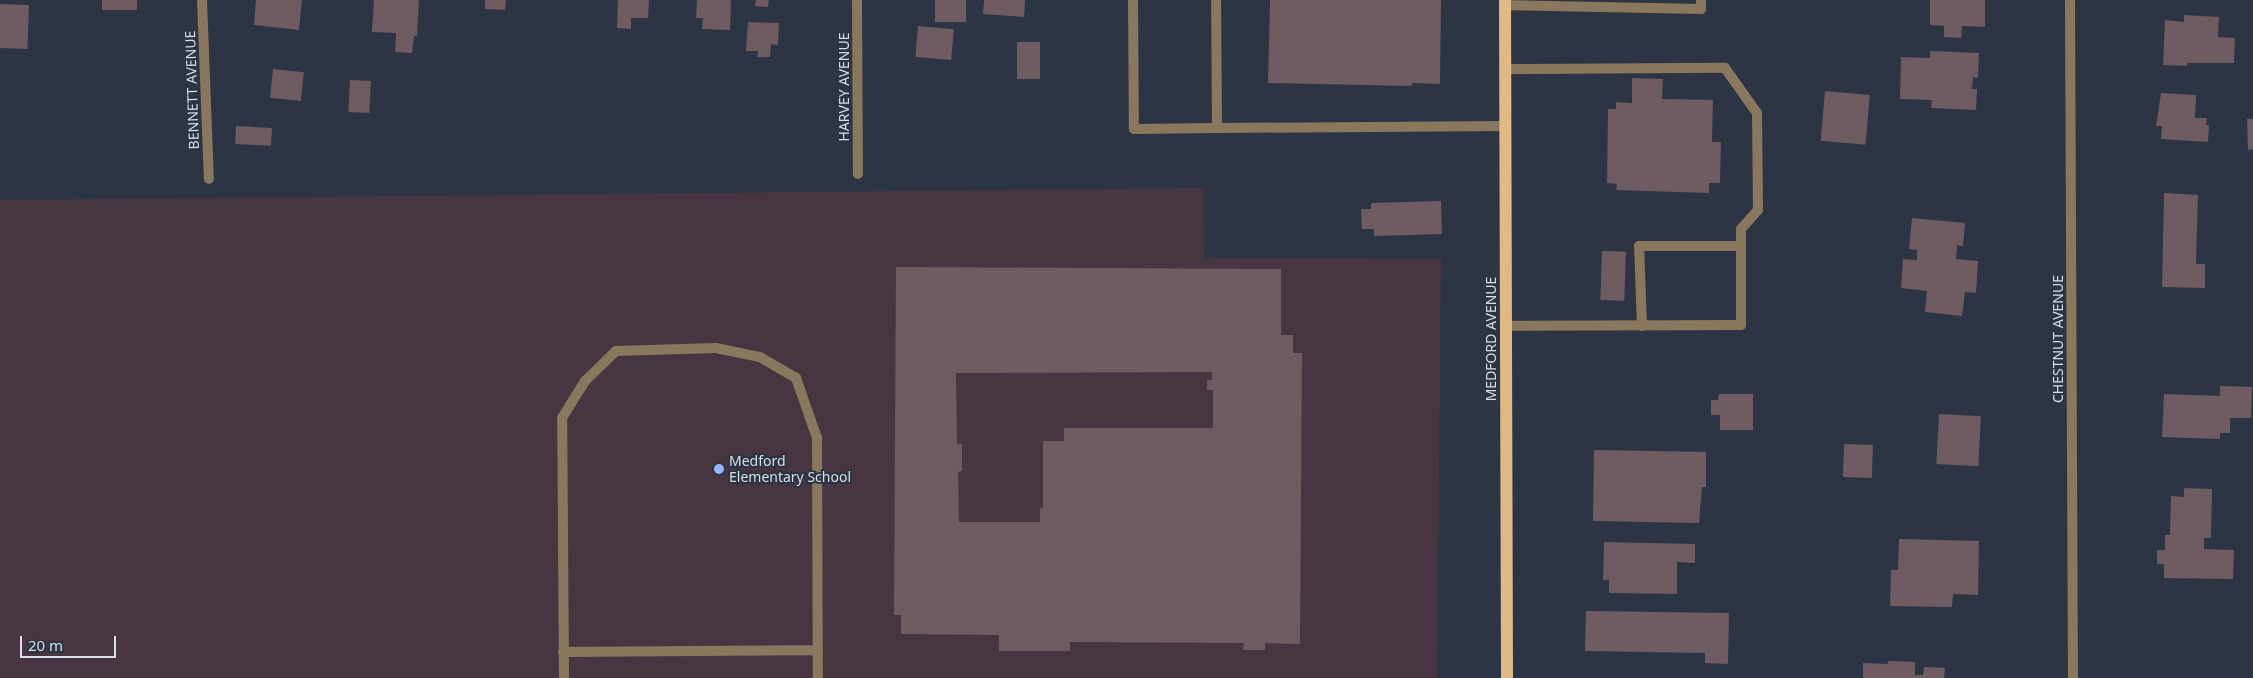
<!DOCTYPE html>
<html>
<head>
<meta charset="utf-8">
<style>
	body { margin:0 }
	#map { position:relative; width:2253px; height:678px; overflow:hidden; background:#2d3544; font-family:"Noto Sans",sans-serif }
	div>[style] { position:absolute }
	.education>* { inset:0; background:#473641 }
	.building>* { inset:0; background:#6f5b62; transform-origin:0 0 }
	.service>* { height:10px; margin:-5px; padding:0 5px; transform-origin:5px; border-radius:5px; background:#8a785e }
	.minor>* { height:10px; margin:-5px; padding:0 5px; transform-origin:5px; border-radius:5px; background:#8a785e }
	.primary>* { height:12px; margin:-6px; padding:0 6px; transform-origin:6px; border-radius:6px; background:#dfba84 }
	.dots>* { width:14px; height:14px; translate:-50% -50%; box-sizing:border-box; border:2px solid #2d3544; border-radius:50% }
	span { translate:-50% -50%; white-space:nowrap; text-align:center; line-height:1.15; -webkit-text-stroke:4px #2d3544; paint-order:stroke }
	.street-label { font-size:14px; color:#d8dde7 }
	.poi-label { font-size:14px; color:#d8dde7 }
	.left { translate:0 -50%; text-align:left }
	.scale { position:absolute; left:20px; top:636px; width:96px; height:22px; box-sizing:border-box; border:2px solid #d8dde7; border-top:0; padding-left:6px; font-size:15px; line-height:18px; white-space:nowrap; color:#d8dde7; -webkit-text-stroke:4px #2d3544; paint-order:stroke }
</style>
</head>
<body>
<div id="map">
	<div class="education">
		<div style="clip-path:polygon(1203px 188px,1204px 258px,1441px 259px,1437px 678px,0 678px,0 200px)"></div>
	</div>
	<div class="building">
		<div style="left:102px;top:0;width:35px;height:10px"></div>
		<div style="clip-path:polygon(256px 0,302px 0,299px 30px,254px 25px)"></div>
		<div style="clip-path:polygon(374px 0,419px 0,417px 36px,414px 36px,412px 53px,395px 52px,396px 33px,372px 32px)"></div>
		<div style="clip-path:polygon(485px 0,506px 0,505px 10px,485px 9px)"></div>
		<div style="clip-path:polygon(618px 0,649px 0,648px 18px,631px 18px,631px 29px,617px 28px)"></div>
		<div style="clip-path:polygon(697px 0,731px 0,730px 30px,702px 29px,703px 18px,696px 18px)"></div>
		<div style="clip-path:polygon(756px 0,769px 0,768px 7px,755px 6px)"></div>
		<div style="left:935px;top:0;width:31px;height:22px"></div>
		<div style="clip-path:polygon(984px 0,1025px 0,1024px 17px,983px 14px)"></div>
		<div style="clip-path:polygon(1270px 0,1441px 0,1440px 84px,1412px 83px,1412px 86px,1268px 83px)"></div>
		<div style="clip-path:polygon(1930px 0,1985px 0,1985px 27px,1962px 26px,1961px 38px,1944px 37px,1944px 26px,1930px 25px)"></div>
		<div style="left:0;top:4px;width:29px;height:44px;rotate:2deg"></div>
		<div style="clip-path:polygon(2184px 15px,2219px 17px,2218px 37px,2235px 38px,2234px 63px,2187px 63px,2187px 66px,2163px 65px,2165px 20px,2184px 22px)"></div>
		<div style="clip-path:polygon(748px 22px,779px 23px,778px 45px,771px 44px,770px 57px,757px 57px,758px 51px,746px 51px)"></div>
		<div style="left:918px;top:26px;width:36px;height:31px;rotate:5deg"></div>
		<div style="left:1017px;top:42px;width:23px;height:37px"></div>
		<div style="clip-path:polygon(1930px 51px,1979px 53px,1978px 78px,1973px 77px,1972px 89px,1977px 89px,1976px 110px,1931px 108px,1932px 100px,1900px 99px,1901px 57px,1930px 58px)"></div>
		<div style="left:273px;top:69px;width:31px;height:29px;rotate:6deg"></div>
		<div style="clip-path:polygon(1632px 78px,1663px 79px,1662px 99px,1713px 100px,1712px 142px,1721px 142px,1720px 183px,1709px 183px,1709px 193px,1616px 190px,1617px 184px,1607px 183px,1608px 109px,1616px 109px,1616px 102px,1632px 103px)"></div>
		<div style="left:350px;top:80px;width:21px;height:32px;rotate:3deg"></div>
		<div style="left:1825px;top:91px;width:45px;height:50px;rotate:5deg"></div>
		<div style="clip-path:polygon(2161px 93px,2196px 95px,2195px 118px,2207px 118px,2206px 125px,2209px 125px,2208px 142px,2161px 139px,2162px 126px,2156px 126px)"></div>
		<div style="clip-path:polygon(2247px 119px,2253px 119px,2253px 149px,2248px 150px)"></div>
		<div style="left:236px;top:126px;width:36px;height:18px;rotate:3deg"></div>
		<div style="clip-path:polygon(2164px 193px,2198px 195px,2196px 264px,2205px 264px,2205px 288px,2162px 287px)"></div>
		<div style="clip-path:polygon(1441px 201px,1442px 234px,1374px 236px,1374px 229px,1362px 229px,1361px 209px,1371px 209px,1371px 203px)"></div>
		<div style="clip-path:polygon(1912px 218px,1965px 223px,1963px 246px,1957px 245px,1956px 259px,1978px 261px,1976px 293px,1965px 292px,1962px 316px,1925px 312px,1927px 291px,1901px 288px,1903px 259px,1917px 260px,1917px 250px,1909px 249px)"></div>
		<div style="left:1602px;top:251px;width:24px;height:49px;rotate:2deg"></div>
		<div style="clip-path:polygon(evenodd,896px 267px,1281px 269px,1281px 335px,1293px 335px,1293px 353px,1302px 353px,1300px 644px,1265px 643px,1265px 650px,1243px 650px,1244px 643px,1070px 642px,1070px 651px,999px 651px,999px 635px,901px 634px,901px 615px,894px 615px,896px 267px,1212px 372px,1212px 380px,1207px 380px,1207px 390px,1213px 390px,1213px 428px,1064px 428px,1064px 441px,1043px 441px,1043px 508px,1040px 508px,1040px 522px,959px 522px,958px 472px,962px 471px,962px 444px,957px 444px,956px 373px,1212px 372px)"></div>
		<div style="clip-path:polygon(2220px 386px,2252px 387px,2251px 418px,2230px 418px,2230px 433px,2220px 433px,2220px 439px,2162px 437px,2164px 394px,2220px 396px)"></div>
		<div style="clip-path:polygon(1719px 394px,1753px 394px,1753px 430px,1720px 430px,1720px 415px,1711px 415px,1711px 400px,1718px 400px)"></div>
		<div style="left:1939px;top:414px;width:42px;height:50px;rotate:3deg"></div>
		<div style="left:1844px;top:444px;width:29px;height:33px;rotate:2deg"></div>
		<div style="clip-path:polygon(1594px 450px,1706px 452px,1706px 487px,1702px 487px,1699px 523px,1593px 521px)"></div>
		<div style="clip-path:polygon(2184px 488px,2212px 489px,2211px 538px,2204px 538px,2204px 549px,2234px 550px,2233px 579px,2164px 578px,2164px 564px,2157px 564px,2157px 550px,2165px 550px,2165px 535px,2170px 535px,2171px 496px,2184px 497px)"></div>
		<div style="clip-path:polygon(1899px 539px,1979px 541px,1978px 595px,1953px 594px,1952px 607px,1890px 606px,1891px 570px,1898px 570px)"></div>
		<div style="clip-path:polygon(1604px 542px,1695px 544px,1695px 563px,1677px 562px,1677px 594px,1609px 593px,1609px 580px,1603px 580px)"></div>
		<div style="clip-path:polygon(1586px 611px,1729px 613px,1728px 664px,1705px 663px,1705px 653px,1585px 651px)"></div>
		<div style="clip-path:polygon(1888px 661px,1915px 662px,1915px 675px,1923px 675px,1924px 667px,1945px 668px,1944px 678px,1863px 678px,1863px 663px,1888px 664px)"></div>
	</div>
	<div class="service">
		<div style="left:1133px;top:0;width:129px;rotate:89.6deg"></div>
		<div style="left:1134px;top:129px;width:83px;rotate:-0.7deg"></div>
		<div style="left:1217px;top:128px;width:128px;rotate:-90.4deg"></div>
		<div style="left:1505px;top:5px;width:196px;rotate:1.2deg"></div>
		<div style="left:1701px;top:9px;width:9px;rotate:-90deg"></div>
		<div style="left:1506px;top:69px;width:219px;rotate:-0.3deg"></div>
		<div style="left:1725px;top:68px;width:55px;rotate:54.6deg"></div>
		<div style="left:1757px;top:113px;width:97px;rotate:89.4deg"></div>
		<div style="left:1758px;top:210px;width:25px;rotate:132deg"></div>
		<div style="left:1741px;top:229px;width:96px;rotate:90deg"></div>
		<div style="left:1741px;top:325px;width:235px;rotate:179.8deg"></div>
		<div style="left:1217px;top:128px;width:289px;rotate:-0.4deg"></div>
		<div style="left:1642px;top:326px;width:80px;rotate:-92.1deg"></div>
		<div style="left:1639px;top:246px;width:102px"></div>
		<div style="left:563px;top:652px;width:255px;rotate:-0.4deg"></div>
		<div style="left:564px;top:678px;width:260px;rotate:-90.4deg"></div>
		<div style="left:562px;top:418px;width:44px;rotate:-58.1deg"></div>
		<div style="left:585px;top:381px;width:43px;rotate:-44.1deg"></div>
		<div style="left:616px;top:351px;width:100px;rotate:-1.7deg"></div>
		<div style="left:716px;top:348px;width:45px;rotate:11.6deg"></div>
		<div style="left:760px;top:357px;width:42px;rotate:30.3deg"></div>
		<div style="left:796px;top:378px;width:64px;rotate:70.7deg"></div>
		<div style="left:817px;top:438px;width:240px;rotate:89.8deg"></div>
	</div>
	<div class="minor">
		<div style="left:202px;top:0;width:179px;rotate:87.8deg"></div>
		<div style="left:857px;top:0;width:174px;rotate:89.7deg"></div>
		<div style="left:2070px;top:0;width:678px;rotate:89.75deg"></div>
	</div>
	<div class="primary">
		<div style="left:1505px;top:0;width:678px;rotate:89.83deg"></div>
	</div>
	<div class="dots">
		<div style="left:719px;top:469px;background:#95b6fd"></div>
	</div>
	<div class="street-label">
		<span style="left:844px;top:87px;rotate:-90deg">HARVEY AVENUE</span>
		<span style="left:192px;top:90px;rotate:-92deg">BENNETT AVENUE</span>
		<span style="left:1491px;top:339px;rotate:-90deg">MEDFORD AVENUE</span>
		<span style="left:2058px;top:339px;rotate:-90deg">CHESTNUT AVENUE</span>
	</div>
	<div class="poi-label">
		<span class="left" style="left:729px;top:469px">Medford<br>Elementary School</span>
	</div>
	<div class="scale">20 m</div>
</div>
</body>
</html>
